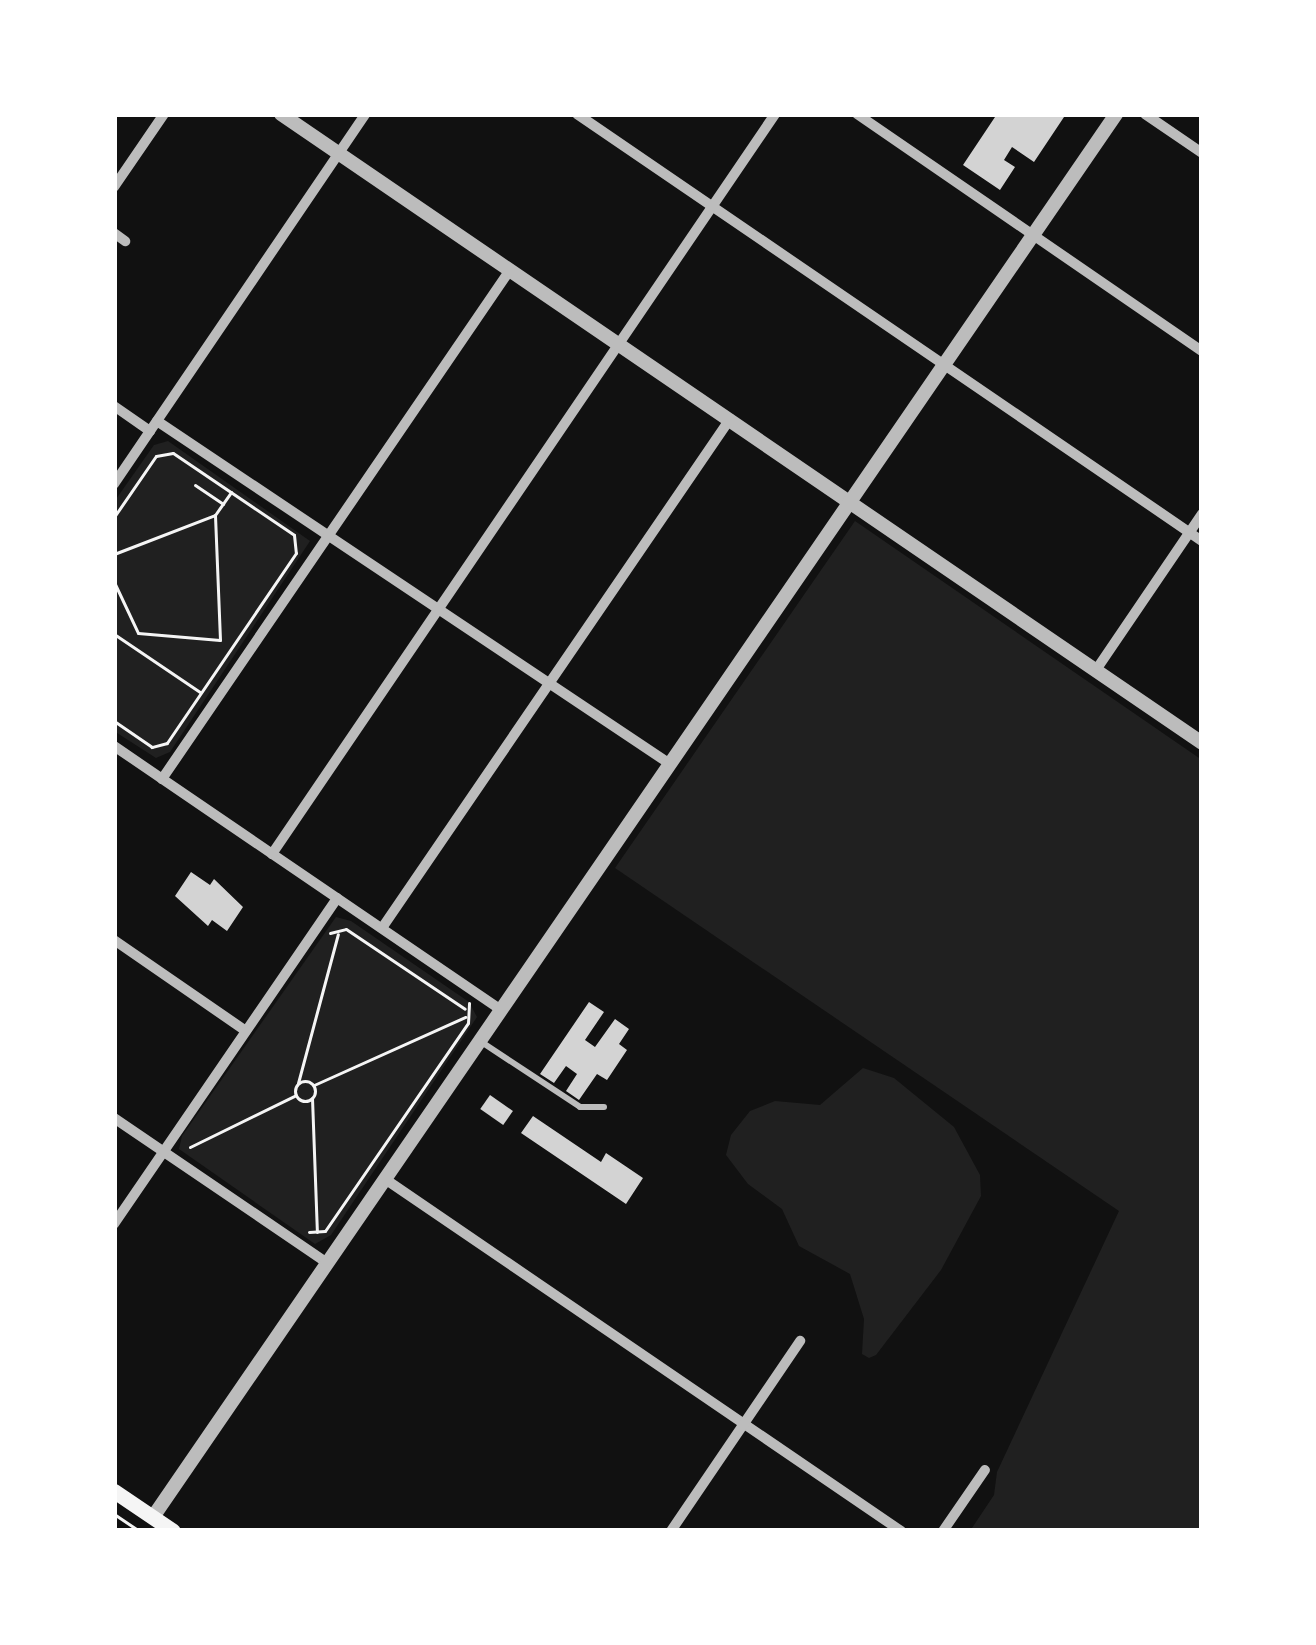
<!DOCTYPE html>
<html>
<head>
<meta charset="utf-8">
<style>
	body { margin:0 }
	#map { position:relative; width:1316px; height:1645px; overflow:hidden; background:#111; font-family:"PT Sans Narrow",sans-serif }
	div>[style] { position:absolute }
	.green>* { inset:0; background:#202020 }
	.building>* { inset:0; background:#d3d3d3; transform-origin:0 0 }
	.path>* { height:3px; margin:-1.5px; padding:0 1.5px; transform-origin:1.5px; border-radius:1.5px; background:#f5f5f5 }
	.path>.ring { margin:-1.5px; padding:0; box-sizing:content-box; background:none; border:3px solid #f5f5f5; border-radius:50% }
	.service>* { height:6px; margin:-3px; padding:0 3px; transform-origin:3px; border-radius:3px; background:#bcbcbc }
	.minor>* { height:10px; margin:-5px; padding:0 5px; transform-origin:5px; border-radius:5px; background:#bcbcbc }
	.tertiary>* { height:14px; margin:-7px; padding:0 7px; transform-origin:7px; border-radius:7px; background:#bcbcbc }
	.secondary>* { height:15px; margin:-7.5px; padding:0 7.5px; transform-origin:7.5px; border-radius:7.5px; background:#f5f5f5 }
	span { translate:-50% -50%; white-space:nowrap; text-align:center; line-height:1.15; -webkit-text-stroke:9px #fff; paint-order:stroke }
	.frame { position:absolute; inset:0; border:117px solid #fff; pointer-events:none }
</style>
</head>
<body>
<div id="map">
	<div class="green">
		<div style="clip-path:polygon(168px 441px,310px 541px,170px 752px,156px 758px,114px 731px,114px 502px,154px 445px)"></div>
		<div style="clip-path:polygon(855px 521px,1202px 760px,1202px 1531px,970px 1531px,994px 1495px,997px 1472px,1119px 1211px,615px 868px)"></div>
		<div style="clip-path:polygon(336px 917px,351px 921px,469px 1002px,477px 1017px,331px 1235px,315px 1244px,179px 1149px,182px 1136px)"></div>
		<div style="clip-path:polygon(863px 1068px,894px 1078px,954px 1127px,980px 1175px,981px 1196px,941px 1270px,876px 1355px,869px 1358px,862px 1354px,864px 1319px,850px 1274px,799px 1246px,782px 1209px,748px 1184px,726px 1155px,731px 1135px,750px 1111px,775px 1101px,820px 1105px)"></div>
	</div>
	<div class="building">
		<div style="clip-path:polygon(997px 114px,1066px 114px,1034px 162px,1012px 147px,1004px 160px,1015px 167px,1000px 190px,963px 165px)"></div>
		<div style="clip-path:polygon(191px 872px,210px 885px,214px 879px,243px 907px,227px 931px,212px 920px,208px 926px,175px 896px)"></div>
		<div style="clip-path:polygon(589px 1002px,604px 1012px,585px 1040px,595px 1047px,615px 1019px,629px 1029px,619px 1044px,627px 1050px,607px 1080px,597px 1074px,579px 1100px,566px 1091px,577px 1074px,566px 1066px,554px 1083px,540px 1074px)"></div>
		<div style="left:490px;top:1095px;width:28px;height:17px;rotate:35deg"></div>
		<div style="clip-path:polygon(533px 1116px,601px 1162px,606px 1153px,643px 1178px,626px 1204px,521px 1133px)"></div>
	</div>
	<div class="path">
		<div style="left:195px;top:485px;width:34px;rotate:34deg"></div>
		<div style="left:114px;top:517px;width:74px;rotate:-55.5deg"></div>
		<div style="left:156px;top:456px;width:17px;rotate:-10deg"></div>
		<div style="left:173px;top:453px;width:146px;rotate:34.1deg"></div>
		<div style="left:294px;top:535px;width:18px;rotate:84deg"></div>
		<div style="left:296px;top:553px;width:230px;rotate:124.2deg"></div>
		<div style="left:167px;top:743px;width:16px;rotate:165deg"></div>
		<div style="left:152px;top:747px;width:46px;rotate:-145.6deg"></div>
		<div style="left:114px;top:554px;width:108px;rotate:-21.1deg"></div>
		<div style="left:215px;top:515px;width:28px;rotate:-55deg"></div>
		<div style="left:114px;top:582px;width:56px;rotate:64.8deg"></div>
		<div style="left:138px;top:633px;width:82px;rotate:4.9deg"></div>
		<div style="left:220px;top:640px;width:125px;rotate:-92.3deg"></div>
		<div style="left:114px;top:634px;width:104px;rotate:34deg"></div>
		<div style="left:330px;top:933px;width:16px;rotate:-14deg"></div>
		<div style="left:346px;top:929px;width:143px;rotate:33.9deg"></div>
		<div class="ring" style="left:295px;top:1081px;width:17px;height:17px"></div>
		<div style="left:298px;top:1083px;width:154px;rotate:-75deg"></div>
		<div style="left:314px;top:1085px;width:166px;rotate:-24.2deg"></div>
		<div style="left:312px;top:1098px;width:134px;rotate:87.9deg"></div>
		<div style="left:190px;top:1147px;width:118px;rotate:-26.1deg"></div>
		<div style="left:309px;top:1232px;width:16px;rotate:-4deg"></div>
		<div style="left:325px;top:1231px;width:252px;rotate:-55.5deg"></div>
		<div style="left:468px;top:1023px;width:20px;rotate:-87deg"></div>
		<div style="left:114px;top:1514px;width:30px;rotate:34deg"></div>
	</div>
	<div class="service">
		<div style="left:483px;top:1043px;width:116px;rotate:33.4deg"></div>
		<div style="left:580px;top:1107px;width:24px"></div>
	</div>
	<div class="minor">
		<div style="left:577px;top:114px;width:757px;rotate:34.34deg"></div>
		<div style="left:857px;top:114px;width:419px;rotate:34.5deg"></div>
		<div style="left:1145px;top:114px;width:69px;rotate:34.4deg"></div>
		<div style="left:114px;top:187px;width:88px;rotate:-55.6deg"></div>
		<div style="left:114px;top:233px;width:14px;rotate:36deg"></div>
		<div style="left:114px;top:406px;width:44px;rotate:34.8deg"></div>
		<div style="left:157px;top:421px;width:617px;rotate:33.77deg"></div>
		<div style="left:114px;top:484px;width:447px;rotate:-55.8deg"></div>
		<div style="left:1096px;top:670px;width:189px;rotate:-55.8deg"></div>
		<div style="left:114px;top:746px;width:468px;rotate:34.3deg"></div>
		<div style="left:162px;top:779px;width:617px;rotate:-55.64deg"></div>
		<div style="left:272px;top:854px;width:895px;rotate:-55.79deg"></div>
		<div style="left:382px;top:928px;width:617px;rotate:-55.64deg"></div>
		<div style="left:114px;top:940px;width:160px;rotate:34.6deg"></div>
		<div style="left:114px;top:1118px;width:258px;rotate:34.2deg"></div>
		<div style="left:385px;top:1179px;width:625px;rotate:34.3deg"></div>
		<div style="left:114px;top:1224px;width:395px;rotate:-55.6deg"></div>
		<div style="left:671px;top:1531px;width:230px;rotate:-55.8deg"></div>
		<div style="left:943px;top:1531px;width:74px;rotate:-55.5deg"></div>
	</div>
	<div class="tertiary">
		<div style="left:281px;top:114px;width:1115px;rotate:34.33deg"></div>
		<div style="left:153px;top:1517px;width:1702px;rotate:-55.53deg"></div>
	</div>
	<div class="secondary">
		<div style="left:114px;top:1491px;width:71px;rotate:34.1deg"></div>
	</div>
	<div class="frame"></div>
</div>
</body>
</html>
